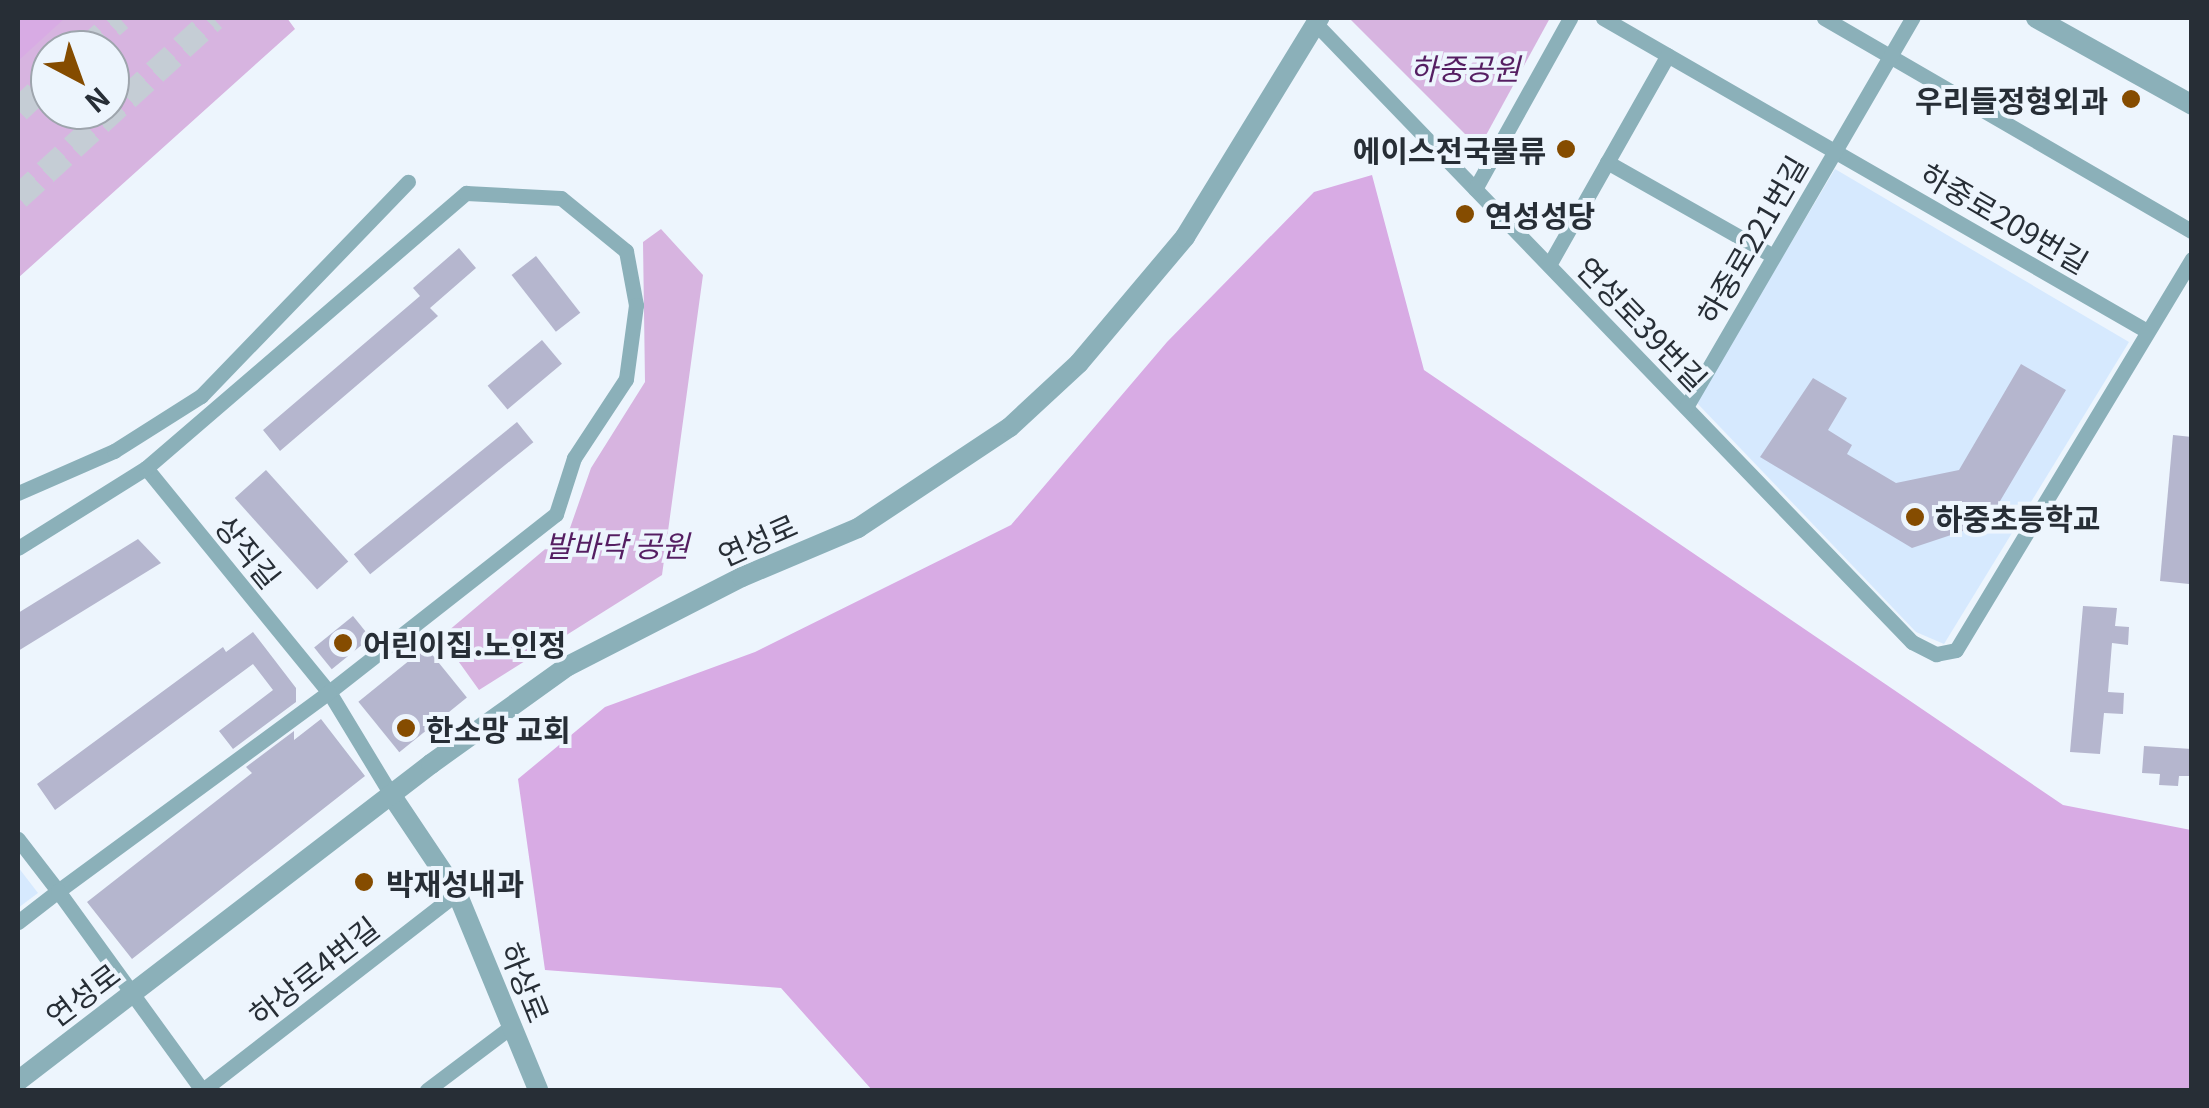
<!DOCTYPE html>
<html>
<head>
<meta charset="utf-8">
<style>
	body { margin:0 }
	#map { position:relative; width:2209px; height:1108px; overflow:hidden; background:#edf5fd; font-family:Georgia,"Noto Sans KR",serif }
	div>[style] { position:absolute }
	.built>* { inset:0; background:#d6e9fe }
	.green>* { inset:0; background:#d7b4e0 }
	.forest>* { inset:0; background:#d8abe4 }
	.building>* { inset:0; background:#b5b6ce; transform-origin:0 0 }
	.trunk-tunnel>* { height:25px; margin-top:-12.5px; transform-origin:0; background:repeating-linear-gradient(90deg,#c5cdd5 0 25px,transparent 0 37px) }
	.minor>* { height:15px; margin:-7.5px; padding:0 7.5px; transform-origin:7.5px; border-radius:7.5px; background:#8bb0b9 }
	.tertiary>* { height:20px; margin:-10px; padding:0 10px; transform-origin:10px; border-radius:10px; background:#8bb0b9 }
	.dots>* { width:28px; height:28px; translate:-50% -50%; box-sizing:border-box; border:5px solid #edf5fd; border-radius:50% }
	span { translate:-50% -50%; white-space:nowrap; text-align:center; line-height:1.15; -webkit-text-stroke:8px #edf5fd; paint-order:stroke }
	.park-label { font-size:30px; color:#551e62; font-style:italic }
	.poi-label { font-size:30px; color:#272e36; font-weight:700 }
	.right { translate:-100% -50%; text-align:right }
	.left { translate:0 -50%; text-align:left }
	.street-label { font-size:30px; color:#272e36 }
	.frame { position:absolute; inset:0; border:20px solid #272e36; pointer-events:none }
	.north { position:absolute; left:30px; top:30px; width:100px; height:100px; box-sizing:border-box; background:#edf5fd; border:2px solid #9ea5ad; border-radius:50%; rotate:139deg; font-size:28px; font-weight:700; line-height:40px; text-align:center; color:#272e36 }
	.north::after { content:''; display:block; margin:auto; width:35px; height:45px; background:#854c00; clip-path:polygon(50% 0,100% 100%,50% 72%,0 100%) }
</style>
</head>
<body>
<div id="map">
	<div class="built">
		<div style="clip-path:polygon(1835px 169px,2129px 342px,1944px 644px,1916px 632px,1696px 402px)"></div>
		<div style="clip-path:polygon(18px 867px,38px 893px,18px 908px)"></div>
	</div>
	<div class="green">
		<div style="clip-path:polygon(evenodd,59px 18px,287px 18px,295px 29px,18px 278px,18px 55px,59px 18px,50px 50px,110px 50px,110px 110px,50px 110px,50px 50px)"></div>
		<div style="clip-path:polygon(1349px 18px,1550px 18px,1479px 148px)"></div>
		<div style="clip-path:polygon(661px 229px,703px 275px,662px 575px,479px 690px,441px 637px,570px 528px,591px 468px,645px 382px,643px 242px)"></div>
	</div>
	<div class="forest">
		<div style="clip-path:polygon(18px 18px,65px 18px,18px 61px)"></div>
		<div style="clip-path:polygon(1372px 175px,1424px 370px,2063px 805px,2191px 830px,2191px 1090px,872px 1090px,781px 988px,545px 970px,518px 779px,605px 707px,755px 652px,1011px 525px,1167px 342px,1314px 192px)"></div>
	</div>
	<div class="building">
		<div style="clip-path:polygon(459px 248px,476px 268px,430px 308px,438px 316px,280px 451px,263px 430px,420px 296px,413px 288px)"></div>
		<div style="left:536px;top:256px;width:72px;height:31px;rotate:52deg"></div>
		<div style="left:542px;top:340px;width:31px;height:71px;rotate:50deg"></div>
		<div style="clip-path:polygon(2021px 364px,2066px 390px,1987px 523px,1912px 548px,1760px 457px,1813px 378px,1847px 398px,1828px 430px,1852px 445px,1847px 454px,1896px 483px,1959px 470px)"></div>
		<div style="left:517px;top:422px;width:26px;height:210px;rotate:51deg"></div>
		<div style="clip-path:polygon(2173px 435px,2192px 437px,2189px 584px,2160px 581px)"></div>
		<div style="left:266px;top:470px;width:123px;height:42px;rotate:48deg"></div>
		<div style="clip-path:polygon(138px 539px,161px 563px,18px 651px,18px 613px)"></div>
		<div style="clip-path:polygon(2083px 606px,2117px 608px,2115px 626px,2129px 627px,2128px 645px,2112px 643px,2108px 692px,2124px 693px,2123px 714px,2104px 713px,2100px 754px,2070px 752px)"></div>
		<div style="left:353px;top:616px;width:28px;height:50px;rotate:51deg"></div>
		<div style="clip-path:polygon(253px 632px,296px 688px,296px 702px,233px 749px,219px 731px,273px 690px,253px 664px,55px 810px,37px 784px,223px 647px,226px 652px)"></div>
		<div style="left:426px;top:647px;width:65px;height:87px;rotate:51deg"></div>
		<div style="clip-path:polygon(321px 719px,365px 776px,132px 959px,87px 902px,252px 773px,246px 767px,294px 731px,294px 740px)"></div>
		<div style="clip-path:polygon(2144px 746px,2192px 749px,2192px 776px,2179px 776px,2178px 786px,2159px 785px,2160px 774px,2142px 773px)"></div>
	</div>
	<div class="trunk-tunnel">
		<div style="left:84px;top:50px;width:48px;rotate:-41.6deg"></div>
		<div style="left:18px;top:110px;width:44px;rotate:-43.2deg"></div>
		<div style="left:18px;top:197px;width:265px;rotate:-42.4deg"></div>
	</div>
	<div class="minor">
		<div style="left:1603px;top:18px;width:628px;rotate:29.91deg"></div>
		<div style="left:1824px;top:18px;width:425px;rotate:30.1deg"></div>
		<div style="left:1315px;top:23px;width:860px;rotate:46.04deg"></div>
		<div style="left:1912px;top:642px;width:27px;rotate:27deg"></div>
		<div style="left:1936px;top:654px;width:20px;rotate:-11deg"></div>
		<div style="left:1956px;top:650px;width:457px;rotate:-58.9deg"></div>
		<div style="left:1607px;top:162px;width:191px;rotate:29.5deg"></div>
		<div style="left:1475px;top:189px;width:196px;rotate:-60.9deg"></div>
		<div style="left:1549px;top:265px;width:241px;rotate:-60.5deg"></div>
		<div style="left:1686px;top:407px;width:450px;rotate:-59.8deg"></div>
		<div style="left:146px;top:468px;width:289px;rotate:50.8deg"></div>
		<div style="left:329px;top:692px;width:122px;rotate:58.8deg"></div>
		<div style="left:18px;top:493px;width:105px;rotate:-23.6deg"></div>
		<div style="left:114px;top:451px;width:103px;rotate:-32.3deg"></div>
		<div style="left:201px;top:396px;width:298px;rotate:-46deg"></div>
		<div style="left:18px;top:548px;width:151px;rotate:-32deg"></div>
		<div style="left:146px;top:468px;width:422px;rotate:-40.7deg"></div>
		<div style="left:466px;top:193px;width:95px;rotate:3deg"></div>
		<div style="left:561px;top:198px;width:84px;rotate:39.2deg"></div>
		<div style="left:626px;top:251px;width:55px;rotate:79.5deg"></div>
		<div style="left:636px;top:305px;width:75px;rotate:97.7deg"></div>
		<div style="left:626px;top:379px;width:95px;rotate:123.4deg"></div>
		<div style="left:574px;top:458px;width:59px;rotate:107.8deg"></div>
		<div style="left:556px;top:514px;width:288px;rotate:141.9deg"></div>
		<div style="left:329px;top:692px;width:336px;rotate:143.7deg"></div>
		<div style="left:58px;top:891px;width:66px;rotate:-127.6deg"></div>
		<div style="left:18px;top:922px;width:51px;rotate:-37.8deg"></div>
		<div style="left:58px;top:891px;width:246px;rotate:54.1deg"></div>
		<div style="left:203px;top:1090px;width:321px;rotate:-37.8deg"></div>
		<div style="left:427px;top:1090px;width:106px;rotate:-37deg"></div>
	</div>
	<div class="tertiary">
		<div style="left:2036px;top:18px;width:179px;rotate:29.1deg"></div>
		<div style="left:392px;top:796px;width:117px;rotate:56.2deg"></div>
		<div style="left:457px;top:893px;width:213px;rotate:67.6deg"></div>
		<div style="left:18px;top:1081px;width:521px;rotate:-37.51deg"></div>
		<div style="left:431px;top:764px;width:168px;rotate:-35.6deg"></div>
		<div style="left:568px;top:666px;width:195px;rotate:-27.1deg"></div>
		<div style="left:742px;top:577px;width:126px;rotate:-22.9deg"></div>
		<div style="left:858px;top:528px;width:182px;rotate:-33.6deg"></div>
		<div style="left:1010px;top:427px;width:94px;rotate:-42.8deg"></div>
		<div style="left:1079px;top:363px;width:165px;rotate:-49.9deg"></div>
		<div style="left:1185px;top:237px;width:257px;rotate:-58.5deg"></div>
	</div>
	<div class="dots">
		<div style="left:2131px;top:99px;background:#854c00"></div>
		<div style="left:1566px;top:149px;background:#854c00"></div>
		<div style="left:1465px;top:214px;background:#854c00"></div>
		<div style="left:1915px;top:517px;background:#854c00"></div>
		<div style="left:343px;top:643px;background:#854c00"></div>
		<div style="left:406px;top:728px;background:#854c00"></div>
		<div style="left:364px;top:882px;background:#854c00"></div>
	</div>
	<div class="park-label">
		<span style="left:1465px;top:67px">하중공원</span>
		<span style="left:617px;top:544px">발바닥 공원</span>
	</div>
	<div class="poi-label">
		<span class="right" style="left:2108px;top:99px">우리들정형외과</span>
		<span class="right" style="left:1546px;top:149px">에이스전국물류</span>
		<span class="left" style="left:1485px;top:214px">연성성당</span>
		<span class="left" style="left:1935px;top:517px">하중초등학교</span>
		<span class="left" style="left:363px;top:643px">어린이집.노인정</span>
		<span class="left" style="left:426px;top:728px">한소망 교회</span>
		<span class="left" style="left:386px;top:882px">박재성내과</span>
	</div>
	<div class="street-label">
		<span style="left:2005px;top:217px;rotate:30deg">하중로209번길</span>
		<span style="left:1751px;top:239px;rotate:-60deg">하중로221번길</span>
		<span style="left:1643px;top:323px;rotate:46deg">연성로39번길</span>
		<span style="left:757px;top:539px;rotate:-24deg">연성로</span>
		<span style="left:249px;top:551px;rotate:51deg">상직길</span>
		<span style="left:313px;top:970px;rotate:-38deg">하상로4번길</span>
		<span style="left:526px;top:982px;rotate:68deg">하상로</span>
		<span style="left:82px;top:994px;rotate:-37deg">연성로</span>
	</div>
	<div class="frame"></div>
	<div class="north">N</div>
</div>
</body>
</html>
